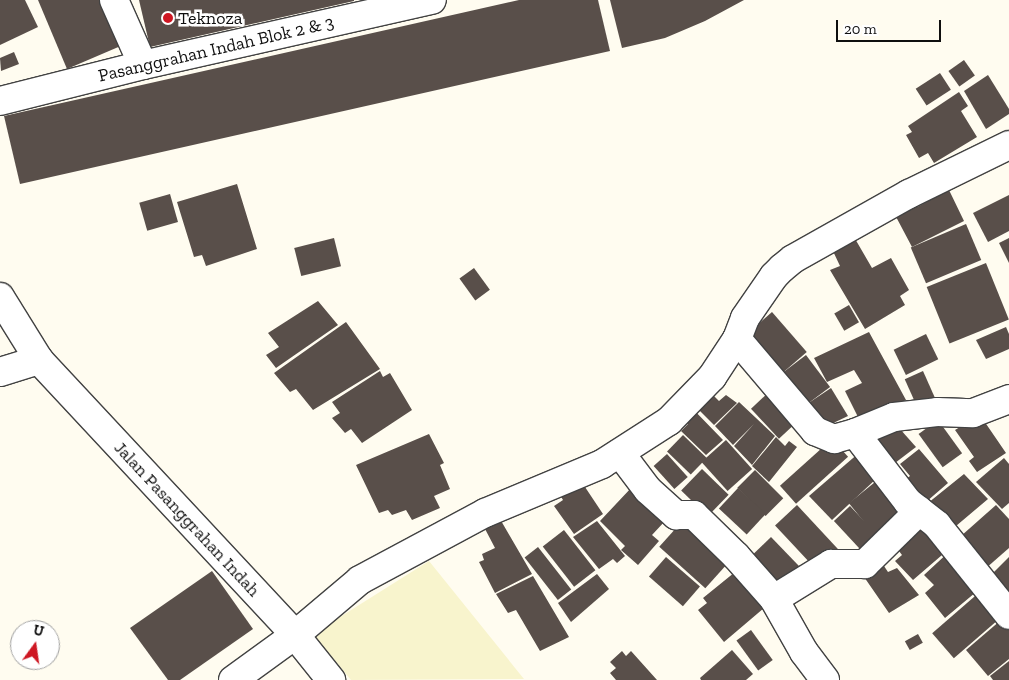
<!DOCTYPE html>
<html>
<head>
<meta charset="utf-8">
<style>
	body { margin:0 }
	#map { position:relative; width:1009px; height:680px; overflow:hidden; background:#fffcf0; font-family:"Zilla Slab",serif }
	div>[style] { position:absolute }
	.farmland>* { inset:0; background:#f8f4cd }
	.building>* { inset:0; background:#594f4a; transform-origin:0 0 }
	.roads { filter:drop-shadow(1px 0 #424242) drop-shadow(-1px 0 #424242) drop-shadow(0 1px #424242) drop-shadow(0 -1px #424242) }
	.minor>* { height:28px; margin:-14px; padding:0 14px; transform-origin:14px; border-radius:14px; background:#fff }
	.dots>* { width:14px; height:14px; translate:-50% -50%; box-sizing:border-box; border:2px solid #fff; border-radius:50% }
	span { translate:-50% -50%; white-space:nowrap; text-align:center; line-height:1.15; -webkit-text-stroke:5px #fff; paint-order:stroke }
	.poi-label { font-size:18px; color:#0f0f0f }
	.left { translate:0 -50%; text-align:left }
	.street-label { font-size:18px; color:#0f0f0f }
	.north { position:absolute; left:10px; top:620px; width:50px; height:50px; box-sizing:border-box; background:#fff; border:1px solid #9f9f9f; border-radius:50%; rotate:14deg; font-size:14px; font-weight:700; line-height:20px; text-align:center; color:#0f0f0f }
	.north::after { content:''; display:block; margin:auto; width:18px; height:22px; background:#ce1723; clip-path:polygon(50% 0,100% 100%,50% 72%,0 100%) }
	.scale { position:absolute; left:836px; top:20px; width:105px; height:22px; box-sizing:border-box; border:2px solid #0f0f0f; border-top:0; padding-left:6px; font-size:15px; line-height:18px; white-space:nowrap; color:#0f0f0f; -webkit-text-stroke:4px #fff; paint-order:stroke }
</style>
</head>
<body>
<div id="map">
	<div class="farmland">
		<div style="clip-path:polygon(429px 561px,524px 679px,351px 680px,313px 634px)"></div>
	</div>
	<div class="building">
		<div style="clip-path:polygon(0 0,25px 0,38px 27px,0 45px)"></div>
		<div style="clip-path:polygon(38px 0,103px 0,123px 45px,67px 69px)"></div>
		<div style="clip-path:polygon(139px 0,354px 0,354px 1px,150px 47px)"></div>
		<div style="clip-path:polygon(519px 0,598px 0,610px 51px,20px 184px,4px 116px)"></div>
		<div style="clip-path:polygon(610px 0,744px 0,705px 21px,665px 38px,661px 24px,665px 38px,622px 48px)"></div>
		<div style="clip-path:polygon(14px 52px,19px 64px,1px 71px,0 58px)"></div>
		<div style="left:964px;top:60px;width:19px;height:19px;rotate:55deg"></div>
		<div style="left:940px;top:73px;width:20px;height:29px;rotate:57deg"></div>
		<div style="clip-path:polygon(988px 75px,1009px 109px,1009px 114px,986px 129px,964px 91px)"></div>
		<div style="clip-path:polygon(959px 92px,968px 106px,961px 111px,977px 137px,934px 163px,928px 153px,919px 158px,906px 135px,912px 132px,908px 126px)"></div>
		<div style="clip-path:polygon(237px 184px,257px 249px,206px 266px,202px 255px,194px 257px,177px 202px)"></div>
		<div style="clip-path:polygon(949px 190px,964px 221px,912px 247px,894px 213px,915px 201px,917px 207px)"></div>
		<div style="left:170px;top:194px;width:29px;height:32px;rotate:74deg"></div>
		<div style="clip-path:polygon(1009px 195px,1009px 231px,988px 242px,973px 213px)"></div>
		<div style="left:966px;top:224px;width:39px;height:60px;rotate:67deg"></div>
		<div style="clip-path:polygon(854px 237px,872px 268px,891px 258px,909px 290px,900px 296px,905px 305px,865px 329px,830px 270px,840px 266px,832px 249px)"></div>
		<div style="left:334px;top:238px;width:29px;height:41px;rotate:76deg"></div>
		<div style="clip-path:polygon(1009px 238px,1009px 263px,999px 243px)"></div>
		<div style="left:986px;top:263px;width:61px;height:64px;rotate:68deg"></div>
		<div style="left:474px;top:268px;width:27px;height:18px;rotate:54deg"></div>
		<div style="clip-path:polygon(318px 301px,338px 325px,276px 368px,266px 355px,279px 347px,268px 333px)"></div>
		<div style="left:849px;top:305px;width:20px;height:17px;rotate:60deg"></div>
		<div style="left:772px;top:312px;width:53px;height:31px;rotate:49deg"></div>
		<div style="clip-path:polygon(346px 322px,380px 369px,313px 410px,296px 389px,290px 392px,274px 373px)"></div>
		<div style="clip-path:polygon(1006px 327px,1009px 334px,1009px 349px,986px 359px,976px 340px)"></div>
		<div style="clip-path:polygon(869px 332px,906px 400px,860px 421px,845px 391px,862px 383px,854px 370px,827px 382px,814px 358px)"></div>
		<div style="left:926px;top:334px;width:28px;height:36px;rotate:64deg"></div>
		<div style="left:806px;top:355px;width:40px;height:31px;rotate:53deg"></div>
		<div style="clip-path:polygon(380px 371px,383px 377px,390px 373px,412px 410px,362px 443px,351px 429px,345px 433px,332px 418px,340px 413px,332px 402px)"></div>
		<div style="left:923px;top:371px;width:32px;height:20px;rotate:66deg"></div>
		<div style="clip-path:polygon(705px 387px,719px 401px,726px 395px,737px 403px,714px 425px,691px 402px)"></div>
		<div style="clip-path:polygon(831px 388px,848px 416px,827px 426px,807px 404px)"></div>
		<div style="left:770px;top:391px;width:41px;height:26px;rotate:47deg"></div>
		<div style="clip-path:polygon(739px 402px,775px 436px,752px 465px,734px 446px,754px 424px,733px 445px,715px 426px)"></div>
		<div style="clip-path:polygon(689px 405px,723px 440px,706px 455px,681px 431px,688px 424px,680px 415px)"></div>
		<div style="clip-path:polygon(980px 415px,1006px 453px,977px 472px,969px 461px,974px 457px,955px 430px)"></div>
		<div style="clip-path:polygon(892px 420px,916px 447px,895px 463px,870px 436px)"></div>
		<div style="left:938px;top:420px;width:41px;height:24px;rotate:54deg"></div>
		<div style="clip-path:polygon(429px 434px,444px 463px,440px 465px,450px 489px,434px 496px,440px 508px,412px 520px,406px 510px,392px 515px,388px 510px,379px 513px,356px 465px)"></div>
		<div style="left:683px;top:435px;width:33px;height:23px;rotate:44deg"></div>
		<div style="clip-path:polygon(776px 437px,785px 446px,789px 441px,797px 447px,769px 482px,752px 466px)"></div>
		<div style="left:832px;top:439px;width:24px;height:70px;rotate:48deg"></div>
		<div style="left:726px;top:440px;width:39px;height:33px;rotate:48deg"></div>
		<div style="clip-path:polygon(919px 449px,948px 483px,926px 502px,906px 479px,910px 476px,900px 464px)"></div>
		<div style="clip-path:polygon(860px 452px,876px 479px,832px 520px,809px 496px)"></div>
		<div style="left:667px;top:454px;width:31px;height:18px;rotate:48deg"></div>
		<div style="clip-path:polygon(1004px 458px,1009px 464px,1009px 503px,1002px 509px,976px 482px)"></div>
		<div style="left:702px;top:469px;width:37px;height:30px;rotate:44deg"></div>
		<div style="left:755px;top:470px;width:40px;height:25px;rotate:45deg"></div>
		<div style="clip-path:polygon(964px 474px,988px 499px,956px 526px,946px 515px,928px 503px)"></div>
		<div style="left:880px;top:478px;width:46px;height:40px;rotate:51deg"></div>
		<div style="clip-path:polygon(583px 484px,603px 514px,574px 534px,554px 506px,563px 500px,560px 495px)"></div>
		<div style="clip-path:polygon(632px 487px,665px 521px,652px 535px,659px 541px,638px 565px,621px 550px,625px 546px,600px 521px)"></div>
		<div style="left:738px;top:488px;width:38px;height:28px;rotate:43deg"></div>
		<div style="left:797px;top:505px;width:60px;height:30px;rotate:47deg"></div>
		<div style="clip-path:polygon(996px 505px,1009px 519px,1009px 548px,985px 569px,961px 536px)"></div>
		<div style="left:850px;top:506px;width:47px;height:22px;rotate:47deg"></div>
		<div style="left:686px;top:517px;width:62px;height:40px;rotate:42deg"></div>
		<div style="clip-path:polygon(920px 518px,949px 549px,913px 580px,895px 561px,902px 555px,893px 543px)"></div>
		<div style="clip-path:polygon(500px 519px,532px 574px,495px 593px,479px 562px,484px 560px,482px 554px,495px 548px,484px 527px)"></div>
		<div style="clip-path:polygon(597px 521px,625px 556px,617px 563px,613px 559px,599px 569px,573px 537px)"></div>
		<div style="left:564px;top:530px;width:51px;height:27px;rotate:52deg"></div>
		<div style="left:771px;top:537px;width:42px;height:36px;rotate:46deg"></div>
		<div style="left:538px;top:547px;width:54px;height:17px;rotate:52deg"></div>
		<div style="clip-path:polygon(951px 550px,982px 587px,945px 618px,925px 593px,934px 585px,924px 575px)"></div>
		<div style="left:666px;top:557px;width:45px;height:26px;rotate:41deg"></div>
		<div style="clip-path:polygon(1009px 557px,1009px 592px,993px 573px)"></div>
		<div style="clip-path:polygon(882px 563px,888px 572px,897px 568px,919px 595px,889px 613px,862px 574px)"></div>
		<div style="clip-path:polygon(740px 568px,770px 603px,724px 642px,698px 610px,707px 603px,703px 598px)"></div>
		<div style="clip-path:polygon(212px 571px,253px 629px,180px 680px,168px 680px,130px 628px)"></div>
		<div style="clip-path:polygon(597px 574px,609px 589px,571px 622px,558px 603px)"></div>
		<div style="clip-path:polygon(533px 576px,569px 637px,540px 651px,516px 610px,508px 613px,496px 594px)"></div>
		<div style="left:982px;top:590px;width:33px;height:66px;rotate:49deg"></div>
		<div style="clip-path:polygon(1001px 620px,1009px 629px,1009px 659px,988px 676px,966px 650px)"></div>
		<div style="left:751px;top:630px;width:37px;height:18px;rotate:54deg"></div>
		<div style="left:918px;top:634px;width:10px;height:15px;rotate:61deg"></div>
		<div style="clip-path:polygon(732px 650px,753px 674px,746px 680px,701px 680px,700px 678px)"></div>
		<div style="clip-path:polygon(622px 651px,626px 656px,631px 651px,657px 680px,616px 680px,610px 673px,616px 668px,610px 662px)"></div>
		<div style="clip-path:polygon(1009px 661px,1009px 680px,993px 680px,990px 676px)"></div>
	</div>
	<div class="roads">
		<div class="minor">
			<div style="left:114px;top:0;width:71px;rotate:66deg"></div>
			<div style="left:0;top:101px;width:147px;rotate:-14.1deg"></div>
			<div style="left:143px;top:65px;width:296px;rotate:-12.7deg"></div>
			<div style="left:0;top:297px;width:74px;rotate:58.2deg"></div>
			<div style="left:39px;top:360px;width:376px;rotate:47deg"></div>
			<div style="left:295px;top:635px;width:58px;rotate:51.3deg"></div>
			<div style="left:737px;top:339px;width:121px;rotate:49.7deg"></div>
			<div style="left:815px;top:431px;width:21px;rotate:23deg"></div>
			<div style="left:834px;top:439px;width:22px;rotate:-16deg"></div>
			<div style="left:855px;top:433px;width:42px;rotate:-22.3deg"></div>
			<div style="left:894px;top:417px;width:43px;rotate:-6.6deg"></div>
			<div style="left:937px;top:412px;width:36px;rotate:2deg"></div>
			<div style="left:973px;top:413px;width:39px;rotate:-21deg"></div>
			<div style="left:0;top:372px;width:41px;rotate:-17.1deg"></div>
			<div style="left:855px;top:433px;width:87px;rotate:52.5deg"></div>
			<div style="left:908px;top:502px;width:37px;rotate:38deg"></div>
			<div style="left:937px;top:525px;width:115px;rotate:51.3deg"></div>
			<div style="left:620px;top:453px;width:46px;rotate:52.9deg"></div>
			<div style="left:648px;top:490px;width:38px;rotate:42deg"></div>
			<div style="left:676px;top:515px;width:18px"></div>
			<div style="left:694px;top:515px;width:59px;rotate:44.3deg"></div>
			<div style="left:736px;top:556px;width:57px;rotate:48.5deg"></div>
			<div style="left:774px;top:599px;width:61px;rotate:60.5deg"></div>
			<div style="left:804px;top:652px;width:35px;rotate:53deg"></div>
			<div style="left:774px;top:599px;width:67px;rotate:-31.6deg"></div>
			<div style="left:831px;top:564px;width:34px"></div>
			<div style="left:865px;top:564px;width:76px;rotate:-44.5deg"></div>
			<div style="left:233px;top:680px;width:77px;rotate:-36deg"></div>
			<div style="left:295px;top:635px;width:85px;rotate:-40.2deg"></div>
			<div style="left:360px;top:580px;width:142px;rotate:-28.2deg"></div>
			<div style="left:485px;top:513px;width:127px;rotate:-22.7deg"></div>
			<div style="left:602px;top:464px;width:80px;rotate:-32.7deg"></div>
			<div style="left:669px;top:421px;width:62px;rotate:-45.7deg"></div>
			<div style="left:712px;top:377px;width:45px;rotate:-56.7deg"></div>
			<div style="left:737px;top:339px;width:22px;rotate:-69deg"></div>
			<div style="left:745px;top:318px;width:51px;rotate:-55.4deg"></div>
			<div style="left:774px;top:276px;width:11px;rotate:-45deg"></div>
			<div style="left:782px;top:268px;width:14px;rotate:-39deg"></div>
			<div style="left:793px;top:259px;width:133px;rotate:-29.3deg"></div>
			<div style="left:909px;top:194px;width:111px;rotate:-26.1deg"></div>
		</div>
	</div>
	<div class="dots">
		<div style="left:168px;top:18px;background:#ce1723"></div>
	</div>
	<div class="poi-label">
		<span class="left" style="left:178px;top:18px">Teknoza</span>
	</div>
	<div class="street-label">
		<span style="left:216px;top:49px;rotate:-13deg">Pasanggrahan Indah Blok 2 &amp; 3</span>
		<span style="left:187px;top:519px;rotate:47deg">Jalan Pasanggrahan Indah</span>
	</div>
	<div class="north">U</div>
	<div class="scale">20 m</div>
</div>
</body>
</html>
